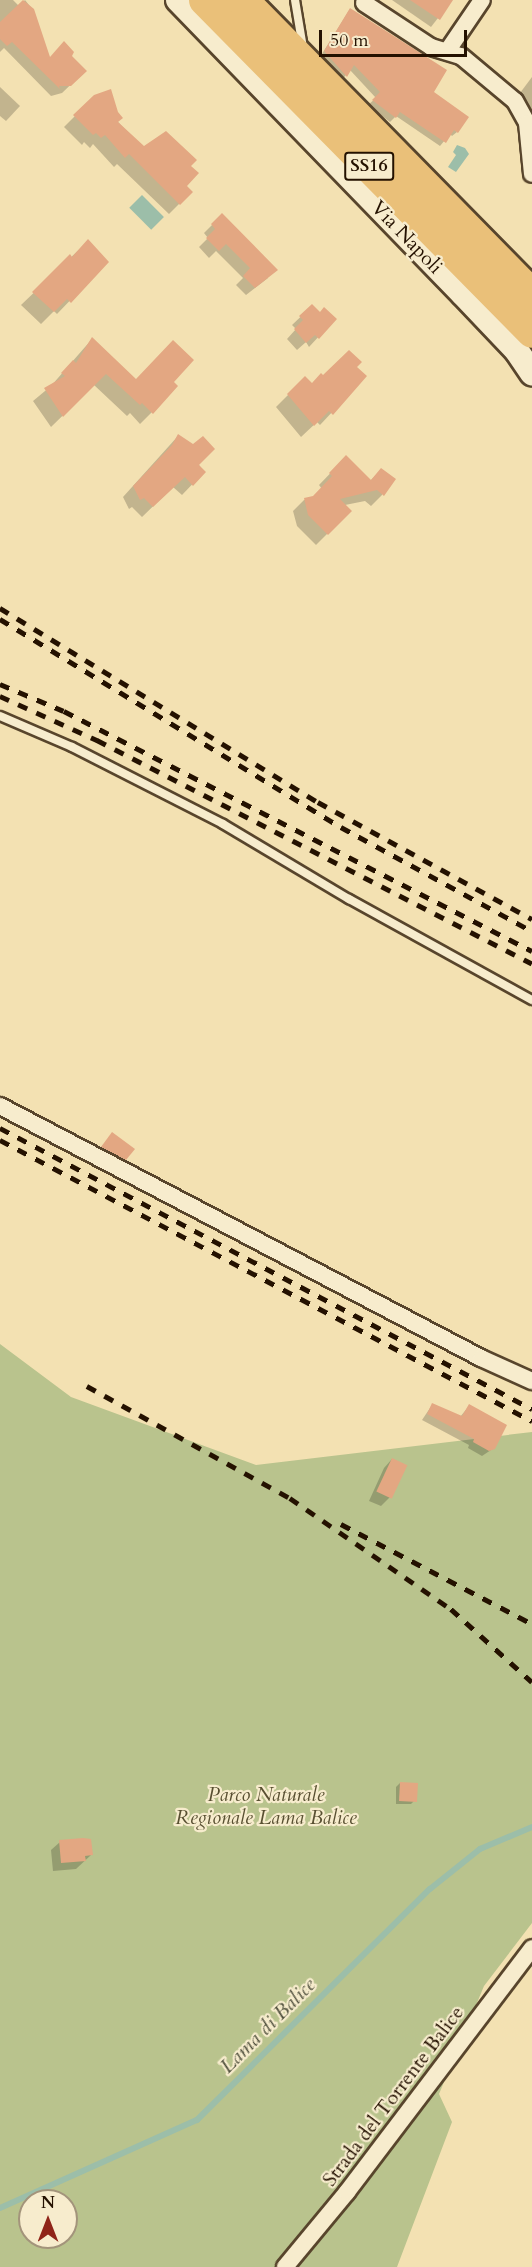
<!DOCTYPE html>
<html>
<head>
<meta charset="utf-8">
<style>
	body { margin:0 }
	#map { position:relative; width:532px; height:2267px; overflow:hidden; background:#f3e1b2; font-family:Cardo,serif }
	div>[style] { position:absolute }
	.green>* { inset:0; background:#b9c38d }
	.water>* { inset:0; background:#9cbea9; transform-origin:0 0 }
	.shadow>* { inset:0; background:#0003 }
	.stream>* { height:6px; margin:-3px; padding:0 3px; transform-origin:3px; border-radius:3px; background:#9cbea9 }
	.building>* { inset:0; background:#e3a782; transform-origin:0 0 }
	.roads { filter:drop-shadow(2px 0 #58452c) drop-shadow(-2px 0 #58452c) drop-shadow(0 2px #58452c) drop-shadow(0 -2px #58452c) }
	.lane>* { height:8px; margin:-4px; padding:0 4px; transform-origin:4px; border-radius:4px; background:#f7eccd }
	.street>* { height:16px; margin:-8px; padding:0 8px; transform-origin:8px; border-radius:8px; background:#f7eccd }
	.secondary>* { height:24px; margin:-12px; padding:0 12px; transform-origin:12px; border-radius:12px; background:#f7eccd }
	.highway>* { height:32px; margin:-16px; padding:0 16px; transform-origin:16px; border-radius:16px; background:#eac079 }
	.rail>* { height:4.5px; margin-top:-2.25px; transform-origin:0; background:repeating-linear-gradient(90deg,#241100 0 10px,transparent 0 20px) }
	span { translate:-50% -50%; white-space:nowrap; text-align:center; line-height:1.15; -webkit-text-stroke:4.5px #f7eccd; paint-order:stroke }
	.shield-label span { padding:2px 4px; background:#f7eccd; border:2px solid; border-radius:4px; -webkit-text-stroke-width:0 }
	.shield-label { font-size:18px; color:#241100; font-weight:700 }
	.street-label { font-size:20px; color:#241100 }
	.park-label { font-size:20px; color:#584f31; font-style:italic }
	.water-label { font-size:21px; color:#4e4e3b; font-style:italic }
	.north { position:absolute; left:18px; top:2189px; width:60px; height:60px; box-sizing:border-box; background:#f7eccd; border:2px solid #a3947b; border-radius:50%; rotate:0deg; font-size:16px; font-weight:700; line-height:24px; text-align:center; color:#241100 }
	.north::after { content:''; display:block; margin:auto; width:21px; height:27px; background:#8f2418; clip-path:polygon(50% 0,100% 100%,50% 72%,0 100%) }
	.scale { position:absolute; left:319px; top:30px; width:148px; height:27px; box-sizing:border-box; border:3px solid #241100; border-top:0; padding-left:8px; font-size:18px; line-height:21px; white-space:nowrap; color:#241100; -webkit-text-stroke:4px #f7eccd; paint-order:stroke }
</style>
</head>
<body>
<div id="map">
	<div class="green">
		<div style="clip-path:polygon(evenodd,0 1344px,71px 1397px,256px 1465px,532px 1432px,532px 1923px,484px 1986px,439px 2094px,452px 2122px,397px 2267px,0 2267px,0 1344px,30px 2201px,66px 2201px,66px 2237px,30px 2237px,30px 2201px)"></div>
	</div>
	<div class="water">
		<div style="clip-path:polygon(457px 145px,465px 148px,469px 154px,456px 172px,448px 167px,456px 155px,453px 152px)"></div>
		<div style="left:142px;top:195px;width:31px;height:18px;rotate:45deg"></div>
	</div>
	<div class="shadow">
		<div style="clip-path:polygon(0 0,13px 0,19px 6px,25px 0,33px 10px,49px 60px,71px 57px,85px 71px,62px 93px,51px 96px,4px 48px,0 52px)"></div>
		<div style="clip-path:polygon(392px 0,452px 0,431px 27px)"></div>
		<div style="clip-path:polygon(350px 9px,432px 92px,457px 132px,452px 136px,450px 134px,440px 146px,396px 116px,390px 122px,368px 105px,376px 98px,350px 70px,342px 80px,320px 57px)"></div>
		<div style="clip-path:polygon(532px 77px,532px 125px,517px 97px)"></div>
		<div style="clip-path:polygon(0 87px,20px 106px,6px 121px,0 116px)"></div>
		<div style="clip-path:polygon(94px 97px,143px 148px,189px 166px,184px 186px,191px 192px,169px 214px,117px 164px,114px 167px,93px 144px,90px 148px,84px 142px,82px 145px,64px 127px)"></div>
		<div style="clip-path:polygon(222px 215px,268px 278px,246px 295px,236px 285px,243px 278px,216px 251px,209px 258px,199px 247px,208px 238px,204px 233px)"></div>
		<div style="clip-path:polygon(88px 241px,107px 262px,57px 314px,54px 311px,41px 324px,21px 305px)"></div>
		<div style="clip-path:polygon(312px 306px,320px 314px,335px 319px,309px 347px,306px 342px,297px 350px,287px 339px,296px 329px,292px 325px)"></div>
		<div style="clip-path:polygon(92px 339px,136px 381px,172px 382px,152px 412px,140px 424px,130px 413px,127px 416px,94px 385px,51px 427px,33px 401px,51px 386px)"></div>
		<div style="clip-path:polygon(355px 367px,365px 377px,320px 425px,317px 422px,301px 437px,276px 407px,305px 378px,312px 384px,323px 378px)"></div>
		<div style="clip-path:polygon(178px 436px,204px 472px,182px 495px,173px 487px,142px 517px,132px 507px,129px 509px,123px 497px)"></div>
		<div style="clip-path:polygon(346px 457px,370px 481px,381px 470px,382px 495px,371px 506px,365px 501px,345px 505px,350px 511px,316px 545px,297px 526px,293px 511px,304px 500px,313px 497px,322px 489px,319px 485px)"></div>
		<div style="clip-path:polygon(112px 1134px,125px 1159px,117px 1168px,94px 1156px)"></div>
		<div style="clip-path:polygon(432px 1405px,460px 1417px,469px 1406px,494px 1448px,482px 1456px,468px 1448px,469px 1445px,422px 1420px)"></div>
		<div style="clip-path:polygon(392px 1459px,390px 1497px,381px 1506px,369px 1501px,384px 1468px)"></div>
		<div style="clip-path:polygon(400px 1783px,415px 1800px,411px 1804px,396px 1804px,396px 1787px)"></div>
		<div style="clip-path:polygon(60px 1842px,91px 1855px,76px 1869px,53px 1871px,51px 1850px)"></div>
	</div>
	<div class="stream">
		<div style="left:0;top:2208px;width:216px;rotate:-24.1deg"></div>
		<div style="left:197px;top:2120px;width:328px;rotate:-44.8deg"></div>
		<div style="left:430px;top:1889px;width:64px;rotate:-38.7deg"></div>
		<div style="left:480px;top:1849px;width:56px;rotate:-22.9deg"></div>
	</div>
	<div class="building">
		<div style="clip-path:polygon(23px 0,34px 9px,50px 57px,64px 41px,74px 52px,72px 56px,87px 71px,71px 86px,59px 86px,60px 89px,12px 42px,7px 46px,0 39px,0 22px)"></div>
		<div style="clip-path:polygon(410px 0,453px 0,440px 20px)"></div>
		<div style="clip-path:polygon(350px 8px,447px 70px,434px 92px,469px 117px,458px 133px,454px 130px,446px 143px,400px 112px,396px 118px,372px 100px,380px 92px,354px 65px,347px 77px,324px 51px)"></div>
		<div style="clip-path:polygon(111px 89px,118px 112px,123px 118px,118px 122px,144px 146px,166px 131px,197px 160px,191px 166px,199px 173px,187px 186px,193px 192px,180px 205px,129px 154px,125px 158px,105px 135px,101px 138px,96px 133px,93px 135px,73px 115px,94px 95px)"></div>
		<div style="clip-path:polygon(222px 213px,278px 270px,255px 288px,243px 276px,250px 268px,226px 244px,219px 251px,206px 238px,215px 229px,211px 224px)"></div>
		<div style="clip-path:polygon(88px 239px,109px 262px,71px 303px,67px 299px,54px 312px,32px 292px,70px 254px,72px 257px)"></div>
		<div style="clip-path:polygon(312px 304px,320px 312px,324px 307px,337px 319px,319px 339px,315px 335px,306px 343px,294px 329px,303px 320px,299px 316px)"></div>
		<div style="clip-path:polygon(92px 337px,136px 379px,173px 340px,194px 360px,174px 382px,178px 386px,153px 414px,142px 403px,140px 405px,106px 374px,63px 417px,44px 388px,65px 376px,61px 373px,73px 360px,76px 363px)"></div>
		<div style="clip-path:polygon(349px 350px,362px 362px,357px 367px,367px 376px,333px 415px,329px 411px,314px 426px,287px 394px,305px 376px,312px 383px,321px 373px,323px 375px)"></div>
		<div style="clip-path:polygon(178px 434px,193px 444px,203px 436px,215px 449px,199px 465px,206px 472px,193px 486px,185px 477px,153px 507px,144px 498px,140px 500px,133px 486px,172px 445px)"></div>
		<div style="clip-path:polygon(346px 455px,371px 480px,381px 468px,396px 479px,384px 496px,377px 490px,340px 499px,352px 511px,328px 535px,308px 515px,304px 498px,313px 496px,332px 476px,329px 473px)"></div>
		<div style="clip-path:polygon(112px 1132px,135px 1149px,126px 1160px,101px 1147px)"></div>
		<div style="clip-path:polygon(432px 1403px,462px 1416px,469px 1404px,507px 1425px,495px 1449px,489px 1451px,473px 1442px,474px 1439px,427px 1414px)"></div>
		<div style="left:392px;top:1458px;width:17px;height:37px;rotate:25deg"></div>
		<div style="left:400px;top:1782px;width:18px;height:19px;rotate:3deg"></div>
		<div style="clip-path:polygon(83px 1838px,91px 1839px,93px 1855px,85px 1856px,86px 1861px,61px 1863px,59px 1840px)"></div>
	</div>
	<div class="roads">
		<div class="lane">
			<div style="left:295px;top:0;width:49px;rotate:80.5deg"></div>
			<div style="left:0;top:716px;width:78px;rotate:23.3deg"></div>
			<div style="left:72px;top:747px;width:169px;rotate:27deg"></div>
			<div style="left:223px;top:824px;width:147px;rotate:30.8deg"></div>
			<div style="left:349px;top:899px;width:209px;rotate:28.9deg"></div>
		</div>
		<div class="street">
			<div style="left:364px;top:3px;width:80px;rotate:33.3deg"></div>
			<div style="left:431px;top:47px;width:31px;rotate:17deg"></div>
			<div style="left:461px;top:56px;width:70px;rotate:39.8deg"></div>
			<div style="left:515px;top:101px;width:25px;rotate:61deg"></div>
			<div style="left:527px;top:123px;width:51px;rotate:84.4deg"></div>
			<div style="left:448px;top:50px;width:60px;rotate:-55.8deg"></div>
			<div style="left:0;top:1106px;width:543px;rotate:27.65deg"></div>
			<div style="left:481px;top:1358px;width:56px;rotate:24.3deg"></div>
			<div style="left:285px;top:2267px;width:97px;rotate:-50.4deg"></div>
			<div style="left:347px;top:2192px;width:306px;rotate:-52.8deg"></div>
		</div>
		<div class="secondary">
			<div style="left:178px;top:0;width:409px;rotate:45.9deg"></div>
			<div style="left:463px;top:294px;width:79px;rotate:46.5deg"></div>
			<div style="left:517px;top:351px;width:27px;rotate:56deg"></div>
		</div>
		<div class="highway">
			<div style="left:205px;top:0;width:466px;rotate:45.4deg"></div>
			<div style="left:242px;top:0;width:414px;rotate:45.5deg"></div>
		</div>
	</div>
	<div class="rail">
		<div style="left:0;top:608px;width:373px;rotate:31.4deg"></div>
		<div style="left:318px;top:802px;width:244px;rotate:28.7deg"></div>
		<div style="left:0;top:619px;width:399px;rotate:31.4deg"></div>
		<div style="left:341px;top:827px;width:217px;rotate:28.6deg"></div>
		<div style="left:0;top:684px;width:69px;rotate:22.9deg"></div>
		<div style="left:64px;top:711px;width:526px;rotate:27.15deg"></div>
		<div style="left:0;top:696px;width:107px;rotate:24.4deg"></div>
		<div style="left:97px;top:740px;width:489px;rotate:27.2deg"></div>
		<div style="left:0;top:1128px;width:602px;rotate:27.84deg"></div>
		<div style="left:0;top:1140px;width:602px;rotate:27.84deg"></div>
		<div style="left:87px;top:1386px;width:232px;rotate:28.9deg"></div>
		<div style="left:290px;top:1498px;width:196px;rotate:34.6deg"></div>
		<div style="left:451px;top:1609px;width:109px;rotate:42deg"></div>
		<div style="left:341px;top:1524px;width:216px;rotate:27.6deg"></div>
	</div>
	<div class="shield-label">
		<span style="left:369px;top:166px">SS16</span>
	</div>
	<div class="street-label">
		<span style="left:407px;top:237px;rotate:46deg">Via Napoli</span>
		<span style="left:393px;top:2096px;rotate:-53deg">Strada del Torrente Balice</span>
	</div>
	<div class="park-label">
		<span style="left:266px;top:1806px">Parco Naturale<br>Regionale Lama Balice</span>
	</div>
	<div class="water-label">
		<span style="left:268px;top:2026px;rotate:-45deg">Lama di Balice</span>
	</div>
	<div class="north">N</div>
	<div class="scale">50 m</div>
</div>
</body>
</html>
